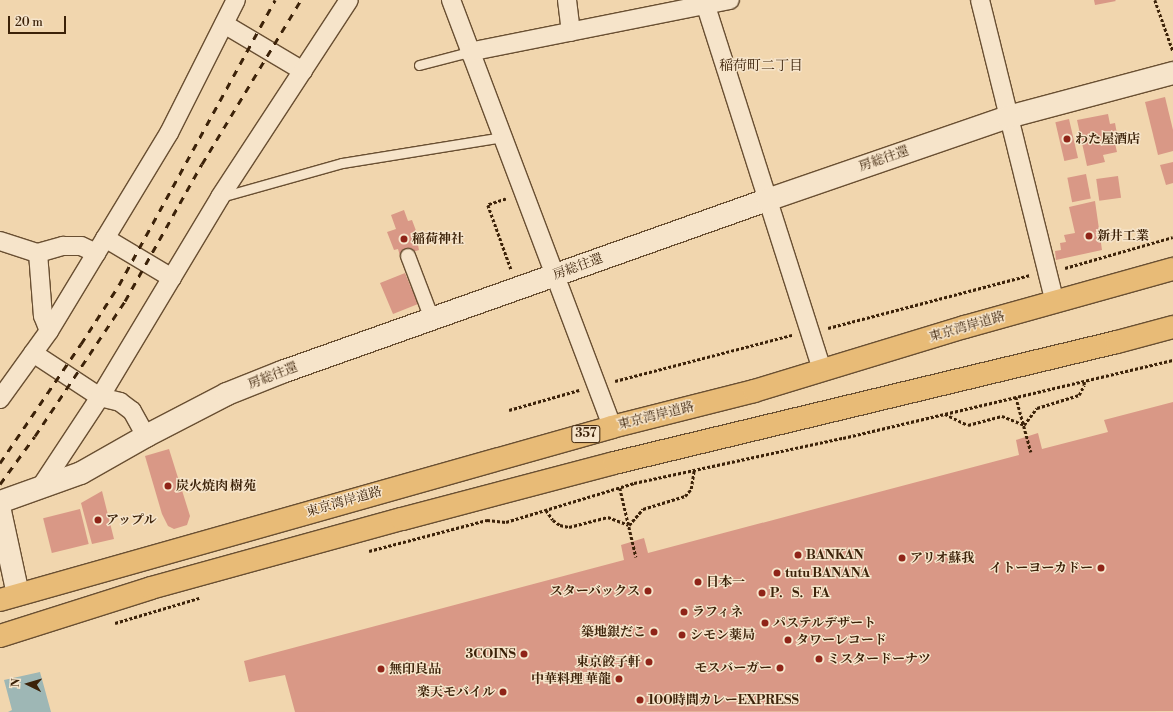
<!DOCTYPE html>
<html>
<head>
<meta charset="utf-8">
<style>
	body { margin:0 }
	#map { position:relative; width:1173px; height:712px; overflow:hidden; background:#f1d6ae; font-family:"Libre Bodoni","Noto Serif JP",serif }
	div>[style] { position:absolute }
	.water>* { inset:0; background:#9eb7b5 }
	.building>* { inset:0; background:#d99886; transform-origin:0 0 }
	.path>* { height:2.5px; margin-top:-1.25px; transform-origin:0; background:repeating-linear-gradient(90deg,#3c2209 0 3px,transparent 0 5px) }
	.roads { filter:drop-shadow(1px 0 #694f32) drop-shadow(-1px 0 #694f32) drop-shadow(0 1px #694f32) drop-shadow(0 -1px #694f32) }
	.service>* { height:9px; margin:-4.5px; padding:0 4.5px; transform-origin:4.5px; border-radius:4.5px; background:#f6e4ca }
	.pedestrian>* { height:14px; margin:-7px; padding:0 7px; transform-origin:7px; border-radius:7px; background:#f6e4ca }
	.minor>* { height:18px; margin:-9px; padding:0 9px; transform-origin:9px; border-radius:9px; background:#f6e4ca }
	.tertiary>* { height:22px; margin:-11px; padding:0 11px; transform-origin:11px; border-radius:11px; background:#f6e4ca }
	.trunk>* { height:22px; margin:-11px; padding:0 11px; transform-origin:11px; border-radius:11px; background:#e8bb77 }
	.rail>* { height:3px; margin-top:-1.5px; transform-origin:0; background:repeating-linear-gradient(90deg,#3c2209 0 7px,transparent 0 14px) }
	.dots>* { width:11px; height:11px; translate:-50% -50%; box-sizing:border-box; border:2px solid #f6e4ca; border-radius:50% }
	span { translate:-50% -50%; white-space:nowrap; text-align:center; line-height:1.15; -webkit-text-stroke:3px #f6e4ca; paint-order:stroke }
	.shield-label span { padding:1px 3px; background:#f6e4ca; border:1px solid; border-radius:3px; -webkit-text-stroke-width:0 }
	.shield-label { font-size:12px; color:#3c2209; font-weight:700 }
	.poi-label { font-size:13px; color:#3c2209; font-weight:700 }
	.left { translate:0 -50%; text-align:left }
	.right { translate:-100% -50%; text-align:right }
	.street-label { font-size:13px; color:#3c2209 }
	.neighbourhood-label { font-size:14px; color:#3c2209 }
	.north { position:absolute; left:8px; top:664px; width:40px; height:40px; -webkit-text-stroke:3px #f6e4ca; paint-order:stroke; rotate:275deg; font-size:11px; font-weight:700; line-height:16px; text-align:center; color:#3c2209 }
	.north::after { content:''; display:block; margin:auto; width:14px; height:18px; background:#3c2209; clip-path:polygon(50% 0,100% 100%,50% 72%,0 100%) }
	.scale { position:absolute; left:8px; top:16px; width:58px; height:18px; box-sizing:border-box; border:2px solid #3c2209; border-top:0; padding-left:5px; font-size:12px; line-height:14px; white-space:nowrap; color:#3c2209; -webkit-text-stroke:3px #f6e4ca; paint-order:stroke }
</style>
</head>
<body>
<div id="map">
	<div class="water">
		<div style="clip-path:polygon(40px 672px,51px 712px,8px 712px,12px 710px,4px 680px)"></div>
	</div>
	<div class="building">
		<div style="clip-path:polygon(1094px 0,1115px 0,1116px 1px,1095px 5px)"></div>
		<div style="clip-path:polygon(1165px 97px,1173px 130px,1173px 151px,1158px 155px,1145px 102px)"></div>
		<div style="clip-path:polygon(1108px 114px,1110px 124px,1115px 123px,1117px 134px,1113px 135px,1117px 152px,1103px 155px,1105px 162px,1087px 166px,1077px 120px)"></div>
		<div style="left:1069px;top:119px;width:40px;height:14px;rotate:77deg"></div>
		<div style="clip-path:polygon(1173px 162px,1173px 183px,1166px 185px,1160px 165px)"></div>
		<div style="left:1086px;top:174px;width:25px;height:19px;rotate:79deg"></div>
		<div style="left:1118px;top:176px;width:22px;height:22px;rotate:82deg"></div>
		<div style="clip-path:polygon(1095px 201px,1102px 250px,1056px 260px,1055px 251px,1061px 250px,1060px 243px,1066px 242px,1064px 235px,1075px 233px,1069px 207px)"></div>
		<div style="clip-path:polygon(404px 210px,408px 221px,412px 220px,421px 244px,418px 245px,419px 250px,400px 256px,398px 249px,394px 250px,387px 232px,396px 229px,391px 215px)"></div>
		<div style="clip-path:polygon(405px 273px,412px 290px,414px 289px,417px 295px,415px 296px,418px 304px,393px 314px,380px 283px)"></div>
		<div style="clip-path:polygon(1173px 402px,1173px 711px,295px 712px,285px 675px,249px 682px,244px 661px,624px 560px,621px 545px,644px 538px,648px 553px,1019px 455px,1016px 440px,1038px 433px,1042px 449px,1108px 432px,1104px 420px)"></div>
		<div style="clip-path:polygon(169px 449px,190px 516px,187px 525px,174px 529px,168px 526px,162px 514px,145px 456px)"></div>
		<div style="clip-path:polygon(102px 491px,114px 539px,92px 544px,81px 503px)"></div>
		<div style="left:80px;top:509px;width:36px;height:38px;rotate:76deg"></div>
	</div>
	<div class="path">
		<div style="left:1155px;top:0;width:54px;rotate:70.6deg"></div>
		<div style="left:506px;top:199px;width:19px;rotate:162deg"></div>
		<div style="left:488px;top:205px;width:68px;rotate:70.2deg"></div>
		<div style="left:1065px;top:268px;width:112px;rotate:-16deg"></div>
		<div style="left:828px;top:328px;width:209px;rotate:-14.7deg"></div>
		<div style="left:615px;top:381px;width:183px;rotate:-14.6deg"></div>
		<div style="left:1016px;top:397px;width:57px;rotate:74.7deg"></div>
		<div style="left:509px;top:410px;width:73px;rotate:-15.9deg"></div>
		<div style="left:945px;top:414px;width:25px;rotate:26deg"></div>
		<div style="left:968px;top:425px;width:35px;rotate:-15deg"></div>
		<div style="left:1002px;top:416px;width:24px;rotate:22deg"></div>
		<div style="left:1024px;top:425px;width:21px;rotate:-53deg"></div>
		<div style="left:1037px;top:408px;width:44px;rotate:-17.2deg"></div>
		<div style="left:1079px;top:395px;width:11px;rotate:-63deg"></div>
		<div style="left:1084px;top:385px;width:4px;rotate:-90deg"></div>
		<div style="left:620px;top:488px;width:71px;rotate:76.9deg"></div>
		<div style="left:546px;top:510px;width:12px;rotate:55deg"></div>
		<div style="left:553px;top:520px;width:9px;rotate:36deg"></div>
		<div style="left:560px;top:525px;width:9px;rotate:13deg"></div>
		<div style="left:569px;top:527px;width:40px;rotate:-14.4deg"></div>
		<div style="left:608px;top:517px;width:22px;rotate:21deg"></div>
		<div style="left:629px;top:525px;width:21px;rotate:-49deg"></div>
		<div style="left:643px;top:509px;width:44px;rotate:-17.2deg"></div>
		<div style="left:685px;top:496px;width:9px;rotate:-49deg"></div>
		<div style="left:691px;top:489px;width:19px;rotate:-81deg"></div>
		<div style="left:369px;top:551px;width:122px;rotate:-14.7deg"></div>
		<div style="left:487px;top:520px;width:19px;rotate:6deg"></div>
		<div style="left:506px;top:522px;width:134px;rotate:-16.9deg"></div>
		<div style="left:634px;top:483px;width:214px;rotate:-12.2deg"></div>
		<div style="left:843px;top:438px;width:339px;rotate:-13.3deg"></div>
		<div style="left:115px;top:623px;width:88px;rotate:-16.6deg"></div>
	</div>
	<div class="roads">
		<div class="service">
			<div style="left:419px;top:65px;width:52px;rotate:-14.6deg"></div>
			<div style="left:221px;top:197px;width:126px;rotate:-15.7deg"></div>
			<div style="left:342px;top:163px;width:163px;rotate:-9.2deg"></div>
		</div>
		<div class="pedestrian">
			<div style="left:408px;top:256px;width:67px;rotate:69.1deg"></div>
		</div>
		<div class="minor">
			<div style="left:451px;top:0;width:456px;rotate:69.3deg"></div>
			<div style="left:567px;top:0;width:32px;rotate:83deg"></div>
			<div style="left:704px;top:0;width:388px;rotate:72.3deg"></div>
			<div style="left:980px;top:0;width:311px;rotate:76.1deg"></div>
			<div style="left:224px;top:24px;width:92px;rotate:30.7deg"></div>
			<div style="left:469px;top:52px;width:266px;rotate:-11.3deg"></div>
			<div style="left:105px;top:238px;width:78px;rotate:30.8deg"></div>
			<div style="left:0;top:241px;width:40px;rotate:18deg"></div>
			<div style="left:38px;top:253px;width:26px;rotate:-16deg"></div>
			<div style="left:63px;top:246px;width:18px"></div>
			<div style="left:81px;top:246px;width:17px;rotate:25deg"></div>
			<div style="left:38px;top:253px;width:63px;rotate:85.5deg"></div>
			<div style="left:43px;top:316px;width:16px;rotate:68deg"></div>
			<div style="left:33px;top:353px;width:80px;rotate:33.3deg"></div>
			<div style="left:100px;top:397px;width:21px;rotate:14deg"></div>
			<div style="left:120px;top:402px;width:15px;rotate:37deg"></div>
			<div style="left:132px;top:411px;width:29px;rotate:61deg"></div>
			<div style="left:0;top:399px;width:84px;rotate:-54.2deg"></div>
			<div style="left:49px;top:331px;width:232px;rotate:-58.8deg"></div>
			<div style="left:169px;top:133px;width:149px;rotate:-63.3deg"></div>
			<div style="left:40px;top:488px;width:109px;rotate:-56.6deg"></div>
			<div style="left:100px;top:397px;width:233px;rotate:-59deg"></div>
			<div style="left:220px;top:197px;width:235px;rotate:-56.8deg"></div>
		</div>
		<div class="tertiary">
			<div style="left:0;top:502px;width:86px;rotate:-19.7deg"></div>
			<div style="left:81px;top:473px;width:75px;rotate:-29.6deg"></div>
			<div style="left:146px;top:436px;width:91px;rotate:-27.4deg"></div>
			<div style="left:227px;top:394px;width:59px;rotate:-21.8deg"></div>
			<div style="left:282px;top:372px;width:515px;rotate:-19.53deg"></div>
			<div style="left:767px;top:200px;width:255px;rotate:-19deg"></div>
			<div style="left:1008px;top:117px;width:171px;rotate:-14.9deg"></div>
			<div style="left:0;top:511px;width:85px;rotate:77.8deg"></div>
		</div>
		<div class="trunk">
			<div style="left:0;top:600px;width:636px;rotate:-15.78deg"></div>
			<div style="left:612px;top:427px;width:146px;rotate:-14.2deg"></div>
			<div style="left:754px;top:391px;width:220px;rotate:-16.9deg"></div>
			<div style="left:965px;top:327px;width:216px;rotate:-15.6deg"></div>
			<div style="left:0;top:636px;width:158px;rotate:-17.6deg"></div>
			<div style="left:151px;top:588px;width:260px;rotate:-15.4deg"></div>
			<div style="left:402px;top:519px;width:219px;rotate:-14.8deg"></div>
			<div style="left:614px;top:463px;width:517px;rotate:-13.53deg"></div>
			<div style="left:1117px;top:342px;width:58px;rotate:-15deg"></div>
		</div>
	</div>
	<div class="rail">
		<div style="left:0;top:463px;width:144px;rotate:-55.8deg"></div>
		<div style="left:81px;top:344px;width:70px;rotate:-57.2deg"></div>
		<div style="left:119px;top:285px;width:325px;rotate:-61.3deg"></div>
		<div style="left:0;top:484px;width:59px;rotate:-53.9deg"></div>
		<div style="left:35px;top:436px;width:162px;rotate:-56.3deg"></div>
		<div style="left:125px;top:301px;width:157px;rotate:-60.7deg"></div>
		<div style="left:202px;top:164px;width:192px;rotate:-58.9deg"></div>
	</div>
	<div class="dots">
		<div style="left:1067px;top:139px;background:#8f2418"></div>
		<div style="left:1089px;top:236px;background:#8f2418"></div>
		<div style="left:404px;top:239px;background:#8f2418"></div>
		<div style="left:168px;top:486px;background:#8f2418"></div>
		<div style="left:98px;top:520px;background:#8f2418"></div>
		<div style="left:798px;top:555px;background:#8f2418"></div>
		<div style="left:902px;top:558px;background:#8f2418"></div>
		<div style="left:1101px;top:568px;background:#8f2418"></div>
		<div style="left:777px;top:573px;background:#8f2418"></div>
		<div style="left:698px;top:582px;background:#8f2418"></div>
		<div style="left:648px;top:591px;background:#8f2418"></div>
		<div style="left:762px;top:593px;background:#8f2418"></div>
		<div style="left:684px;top:612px;background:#8f2418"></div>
		<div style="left:765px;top:623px;background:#8f2418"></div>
		<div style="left:654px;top:632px;background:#8f2418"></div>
		<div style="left:682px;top:635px;background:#8f2418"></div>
		<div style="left:788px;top:640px;background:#8f2418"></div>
		<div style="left:524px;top:654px;background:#8f2418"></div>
		<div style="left:819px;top:659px;background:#8f2418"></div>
		<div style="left:649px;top:662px;background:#8f2418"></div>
		<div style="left:780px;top:668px;background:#8f2418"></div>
		<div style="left:381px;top:669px;background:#8f2418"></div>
		<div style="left:619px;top:679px;background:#8f2418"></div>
		<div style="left:503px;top:692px;background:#8f2418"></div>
		<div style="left:640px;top:700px;background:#8f2418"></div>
	</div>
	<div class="shield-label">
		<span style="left:586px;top:434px">357</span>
	</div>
	<div class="poi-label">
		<span class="left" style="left:1075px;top:139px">わた屋酒店</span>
		<span class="left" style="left:1097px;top:236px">新井工業</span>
		<span class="left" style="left:412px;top:239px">稲荷神社</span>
		<span class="left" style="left:176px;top:486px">炭火焼肉 樹苑</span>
		<span class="left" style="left:106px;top:520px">アップル</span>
		<span class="left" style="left:806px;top:555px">BANKAN</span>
		<span class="left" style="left:910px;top:558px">アリオ蘇我</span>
		<span class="right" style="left:1093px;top:568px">イトーヨーカドー</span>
		<span class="left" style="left:785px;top:573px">tutu BANANA</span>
		<span class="left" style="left:706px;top:582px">日本一</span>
		<span class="right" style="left:640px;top:591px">スターバックス</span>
		<span class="left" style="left:770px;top:593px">P．S．FA</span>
		<span class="left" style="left:692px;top:612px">ラフィネ</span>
		<span class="left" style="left:773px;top:623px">パステルデザート</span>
		<span class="right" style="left:646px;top:632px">築地銀だこ</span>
		<span class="left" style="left:690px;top:635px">シモン薬局</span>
		<span class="left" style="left:796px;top:640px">タワーレコード</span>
		<span class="right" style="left:516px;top:654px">3COINS</span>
		<span class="left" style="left:827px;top:659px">ミスタードーナツ</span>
		<span class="right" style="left:641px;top:662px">東京餃子軒</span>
		<span class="right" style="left:772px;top:668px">モスバーガー</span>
		<span class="left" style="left:389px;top:669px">無印良品</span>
		<span class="right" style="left:611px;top:679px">中華料理 華龍</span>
		<span class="right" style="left:495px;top:692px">楽天モバイル</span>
		<span class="left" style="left:648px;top:700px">100時間カレーEXPRESS</span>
	</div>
	<div class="street-label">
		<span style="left:884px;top:159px;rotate:-19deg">房総往還</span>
		<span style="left:578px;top:267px;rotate:-20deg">房総往還</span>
		<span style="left:967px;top:327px;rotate:-16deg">東京湾岸道路</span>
		<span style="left:273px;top:376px;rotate:-21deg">房総往還</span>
		<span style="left:656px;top:416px;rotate:-14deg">東京湾岸道路</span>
		<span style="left:344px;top:502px;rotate:-16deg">東京湾岸道路</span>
	</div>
	<div class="neighbourhood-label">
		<span style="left:761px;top:66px">稲荷町二丁目</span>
	</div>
	<div class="north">N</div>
	<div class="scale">20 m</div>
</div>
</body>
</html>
